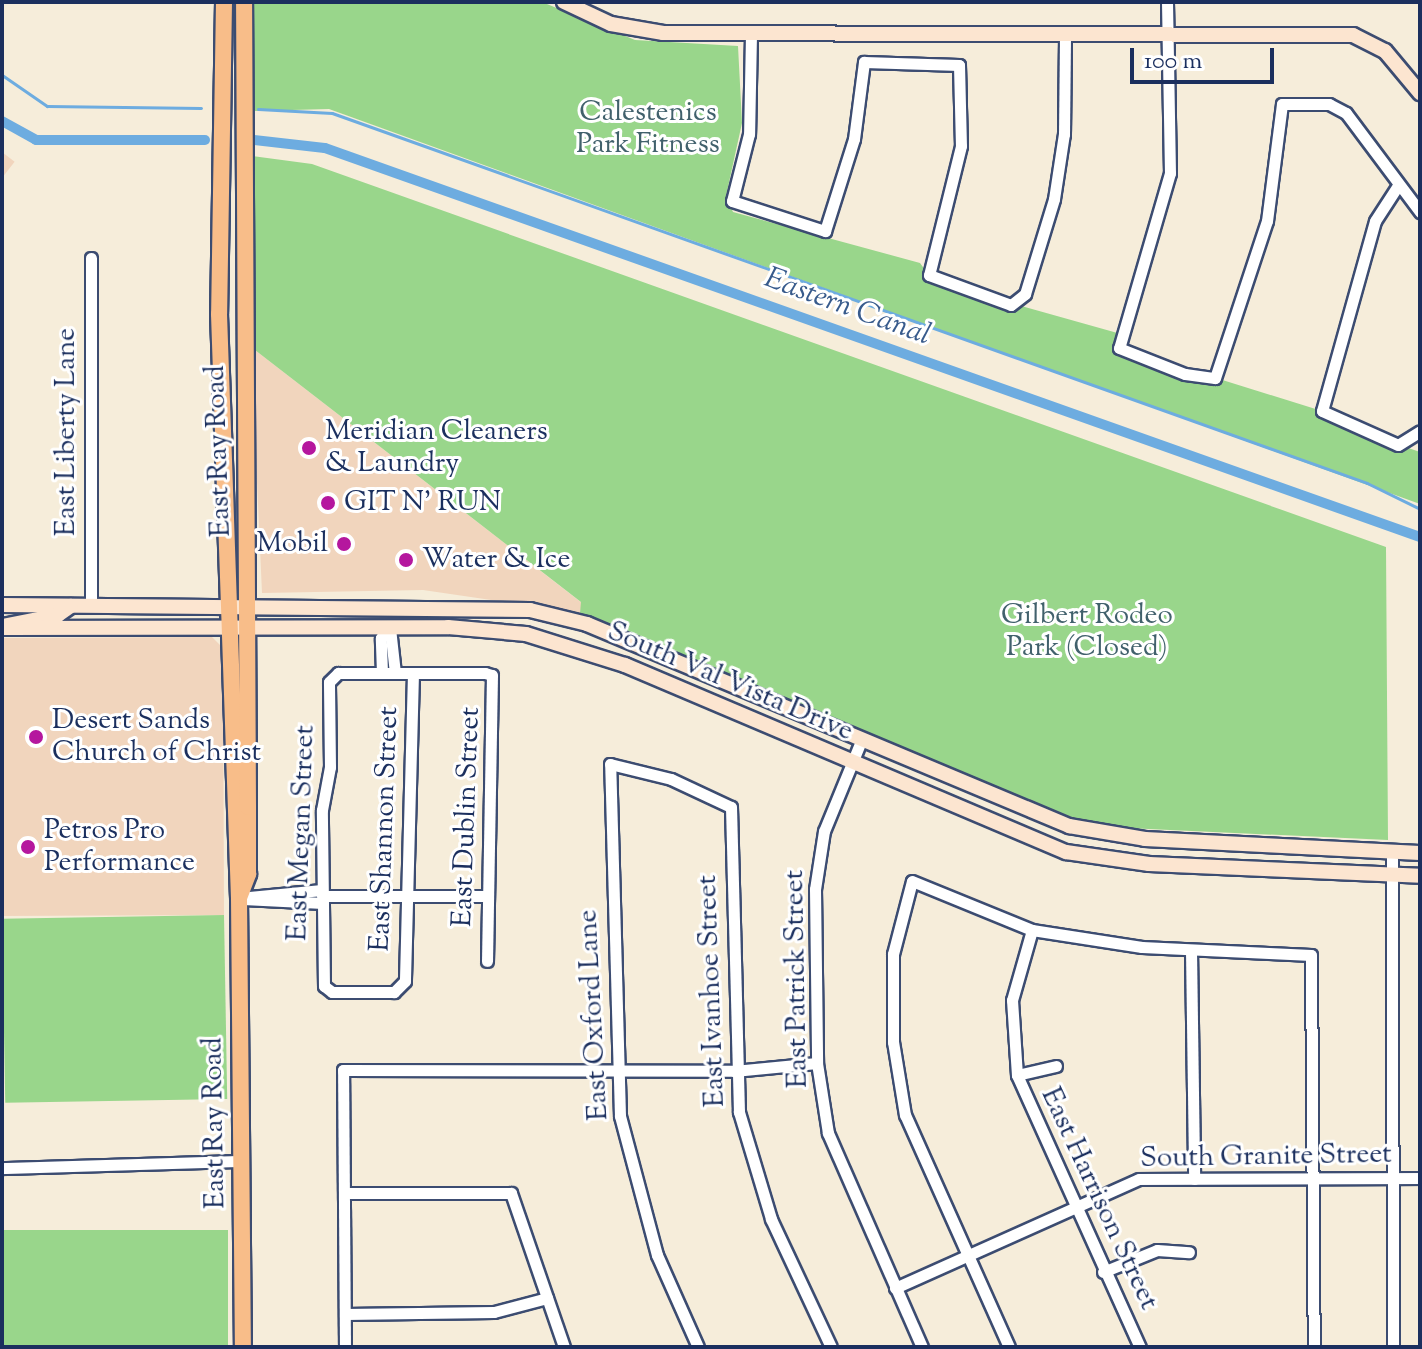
<!DOCTYPE html>
<html>
<head>
<meta charset="utf-8">
<style>
	body { margin:0 }
	#map { position:relative; width:1422px; height:1349px; overflow:hidden; background:#f6edda; font-family:"Sorts Mill Goudy",serif }
	div>[style] { position:absolute }
	.built>* { inset:0; background:#f1d5bd; transform-origin:0 0 }
	.green>* { inset:0; background:#99d68b; transform-origin:0 0 }
	.stream>* { height:3px; margin:-1.5px; padding:0 1.5px; transform-origin:1.5px; border-radius:1.5px; background:#6dace0 }
	.canal>* { height:10px; margin:-5px; padding:0 5px; transform-origin:5px; border-radius:5px; background:#6dace0 }
	.roads { filter:drop-shadow(2px 0 #3c4c71) drop-shadow(-2px 0 #3c4c71) drop-shadow(0 2px #3c4c71) drop-shadow(0 -2px #3c4c71) }
	.street>* { height:11px; margin:-5.5px; padding:0 5.5px; transform-origin:5.5px; border-radius:5.5px; background:#fff }
	.secondary>* { height:14px; margin:-7px; padding:0 7px; transform-origin:7px; border-radius:7px; background:#fce5d0 }
	.primary>* { height:16px; margin:-8px; padding:0 8px; transform-origin:8px; border-radius:8px; background:#f8bd89 }
	.dots>* { width:22px; height:22px; translate:-50% -50%; box-sizing:border-box; border:4px solid #fff; border-radius:50% }
	span { translate:-50% -50%; white-space:nowrap; text-align:center; line-height:1.15; -webkit-text-stroke:6px #fff; paint-order:stroke }
	.park-label { font-size:28px; color:#41616c }
	.street-label { font-size:28px; color:#1b2f5e }
	.poi-label { font-size:28px; color:#1b2f5e }
	.left { translate:0 -50%; text-align:left }
	.right { translate:-100% -50%; text-align:right }
	.water-label { font-size:30px; color:#385b8c; font-style:italic }
	.frame { position:absolute; inset:0; border:4px solid #1b2f5e; pointer-events:none }
	.scale { position:absolute; left:1130px; top:48px; width:144px; height:36px; box-sizing:border-box; border:4px solid #1b2f5e; border-top:0; padding-left:10px; font-size:24px; line-height:28px; white-space:nowrap; color:#1b2f5e; -webkit-text-stroke:6px #fff; paint-order:stroke }
</style>
</head>
<body>
<div id="map">
	<div class="built">
		<div style="left:2px;top:152px;width:16px;height:444px;rotate:38deg"></div>
		<div style="clip-path:polygon(251px 347px,582px 603px,580px 613px,423px 590px,262px 593px)"></div>
		<div style="clip-path:polygon(212px 637px,223px 648px,224px 915px,2px 916px,2px 638px)"></div>
	</div>
	<div class="green">
		<div style="clip-path:polygon(253px 2px,542px 2px,635px 40px,738px 46px,742px 123px,726px 196px,733px 212px,920px 263px,933px 281px,1121px 334px,1120px 348px,1322px 411px,1329px 421px,1420px 452px,1420px 504px,329px 109px,251px 111px)"></div>
		<div style="clip-path:polygon(252px 156px,312px 164px,1386px 547px,1388px 840px,1127px 828px,1066px 816px,580px 613px,581px 602px,251px 347px)"></div>
		<div style="left:224px;top:915px;width:184px;height:222px;rotate:89deg"></div>
		<div style="left:228px;top:1230px;width:117px;height:226px;rotate:90deg"></div>
	</div>
	<div class="stream">
		<div style="left:2px;top:75px;width:55px;rotate:34.6deg"></div>
		<div style="left:47px;top:106px;width:154px;rotate:0.7deg"></div>
		<div style="left:258px;top:109px;width:74px;rotate:3.1deg"></div>
		<div style="left:332px;top:113px;width:1099px;rotate:19.67deg"></div>
		<div style="left:1367px;top:483px;width:59px;rotate:26.1deg"></div>
	</div>
	<div class="canal">
		<div style="left:2px;top:121px;width:39px;rotate:29deg"></div>
		<div style="left:36px;top:140px;width:169px"></div>
		<div style="left:254px;top:140px;width:71px;rotate:6.4deg"></div>
		<div style="left:325px;top:148px;width:1162px;rotate:19.56deg"></div>
	</div>
	<div class="roads">
		<div class="street">
			<div style="left:1167px;top:2px;width:171px;rotate:89deg"></div>
			<div style="left:1170px;top:173px;width:182px;rotate:106.2deg"></div>
			<div style="left:1119px;top:348px;width:71px;rotate:21.5deg"></div>
			<div style="left:1185px;top:374px;width:30px;rotate:8deg"></div>
			<div style="left:1215px;top:378px;width:165px;rotate:-71.7deg"></div>
			<div style="left:1267px;top:221px;width:118px;rotate:-82.7deg"></div>
			<div style="left:1282px;top:104px;width:47px"></div>
			<div style="left:1329px;top:104px;width:19px;rotate:28deg"></div>
			<div style="left:1346px;top:113px;width:124px;rotate:53.2deg"></div>
			<div style="left:751px;top:34px;width:100px;rotate:91.1deg"></div>
			<div style="left:749px;top:134px;width:69px;rotate:104.2deg"></div>
			<div style="left:732px;top:201px;width:98px;rotate:17.9deg"></div>
			<div style="left:825px;top:231px;width:96px;rotate:-72.5deg"></div>
			<div style="left:854px;top:139px;width:78px;rotate:-82.6deg"></div>
			<div style="left:864px;top:62px;width:95px;rotate:1.8deg"></div>
			<div style="left:959px;top:65px;width:81px;rotate:88.6deg"></div>
			<div style="left:961px;top:146px;width:133px;rotate:103.9deg"></div>
			<div style="left:929px;top:275px;width:87px;rotate:20.1deg"></div>
			<div style="left:1011px;top:305px;width:18px;rotate:-38deg"></div>
			<div style="left:1025px;top:294px;width:99px;rotate:-73deg"></div>
			<div style="left:1054px;top:199px;width:66px;rotate:-81.3deg"></div>
			<div style="left:1064px;top:134px;width:99px;rotate:-89.4deg"></div>
			<div style="left:1397px;top:187px;width:40px;rotate:122.9deg"></div>
			<div style="left:1375px;top:221px;width:197px;rotate:105.6deg"></div>
			<div style="left:1322px;top:411px;width:83px;rotate:24.1deg"></div>
			<div style="left:1398px;top:445px;width:26px;rotate:-32deg"></div>
			<div style="left:91px;top:258px;width:347px;rotate:90deg"></div>
			<div style="left:382px;top:673px;width:35px;rotate:-92deg"></div>
			<div style="left:381px;top:638px;width:13px;rotate:-48deg"></div>
			<div style="left:390px;top:628px;width:45px;rotate:83.7deg"></div>
			<div style="left:413px;top:673px;width:308px;rotate:91.5deg"></div>
			<div style="left:405px;top:981px;width:16px;rotate:135deg"></div>
			<div style="left:394px;top:992px;width:62px;rotate:180deg"></div>
			<div style="left:332px;top:992px;width:10px;rotate:-143deg"></div>
			<div style="left:324px;top:986px;width:176px;rotate:-90.7deg"></div>
			<div style="left:322px;top:810px;width:44px;rotate:-79.5deg"></div>
			<div style="left:330px;top:767px;width:85px;rotate:-90.7deg"></div>
			<div style="left:329px;top:682px;width:13px;rotate:-45deg"></div>
			<div style="left:338px;top:673px;width:147px"></div>
			<div style="left:485px;top:673px;width:7px;rotate:16deg"></div>
			<div style="left:492px;top:675px;width:286px;rotate:91deg"></div>
			<div style="left:861px;top:741px;width:97px;rotate:112.3deg"></div>
			<div style="left:824px;top:831px;width:59px;rotate:98.8deg"></div>
			<div style="left:815px;top:889px;width:174px;rotate:89.3deg"></div>
			<div style="left:817px;top:1063px;width:71px;rotate:81.1deg"></div>
			<div style="left:828px;top:1133px;width:234px;rotate:66.3deg"></div>
			<div style="left:1392px;top:852px;width:495px;rotate:89.9deg"></div>
			<div style="left:322px;top:896px;width:165px"></div>
			<div style="left:239px;top:898px;width:83px;rotate:-5.5deg"></div>
			<div style="left:243px;top:899px;width:80px;rotate:2.9deg"></div>
			<div style="left:1032px;top:930px;width:73px;rotate:105.9deg"></div>
			<div style="left:1012px;top:1000px;width:75px;rotate:86.2deg"></div>
			<div style="left:1017px;top:1075px;width:299px;rotate:65.7deg"></div>
			<div style="left:1191px;top:950px;width:229px;rotate:89.2deg"></div>
			<div style="left:1017px;top:1075px;width:40px;rotate:-13deg"></div>
			<div style="left:2px;top:1168px;width:239px;rotate:-1.7deg"></div>
			<div style="left:344px;top:1193px;width:167px"></div>
			<div style="left:511px;top:1193px;width:163px;rotate:71deg"></div>
			<div style="left:1103px;top:1272px;width:58px;rotate:-22.2deg"></div>
			<div style="left:1157px;top:1250px;width:32px;rotate:4deg"></div>
			<div style="left:895px;top:1288px;width:267px;rotate:-24.1deg"></div>
			<div style="left:1139px;top:1179px;width:281px;rotate:-0.2deg"></div>
			<div style="left:345px;top:1314px;width:149px;rotate:-0.8deg"></div>
			<div style="left:494px;top:1312px;width:55px;rotate:-14.8deg"></div>
			<div style="left:345px;top:1347px;width:277px;rotate:-90.4deg"></div>
			<div style="left:343px;top:1070px;width:391px;rotate:0.1deg"></div>
			<div style="left:734px;top:1071px;width:83px;rotate:-5.5deg"></div>
			<div style="left:698px;top:1347px;width:101px;rotate:-114deg"></div>
			<div style="left:657px;top:1255px;width:144px;rotate:-104.9deg"></div>
			<div style="left:620px;top:1116px;width:352px;rotate:-91.6deg"></div>
			<div style="left:610px;top:764px;width:63px;rotate:13.8deg"></div>
			<div style="left:671px;top:779px;width:66px;rotate:25deg"></div>
			<div style="left:731px;top:807px;width:305px;rotate:88.5deg"></div>
			<div style="left:739px;top:1112px;width:112px;rotate:73.3deg"></div>
			<div style="left:771px;top:1219px;width:141px;rotate:64.9deg"></div>
			<div style="left:1009px;top:1347px;width:254px;rotate:-114.1deg"></div>
			<div style="left:905px;top:1115px;width:74px;rotate:-99.3deg"></div>
			<div style="left:893px;top:1042px;width:88px;rotate:-90deg"></div>
			<div style="left:893px;top:954px;width:75px;rotate:-75.4deg"></div>
			<div style="left:912px;top:881px;width:130px;rotate:22.2deg"></div>
			<div style="left:1032px;top:930px;width:111px;rotate:8.8deg"></div>
			<div style="left:1142px;top:947px;width:169px;rotate:2.7deg"></div>
			<div style="left:1311px;top:955px;width:392px;rotate:89.6deg"></div>
		</div>
		<div class="secondary">
			<div style="left:564px;top:2px;width:52px;rotate:25.1deg"></div>
			<div style="left:611px;top:24px;width:53px;rotate:9.8deg"></div>
			<div style="left:663px;top:33px;width:690px;rotate:0.17deg"></div>
			<div style="left:1353px;top:35px;width:36px;rotate:27deg"></div>
			<div style="left:1385px;top:51px;width:55px;rotate:50.2deg"></div>
			<div style="left:2px;top:605px;width:528px;rotate:0.54deg"></div>
			<div style="left:530px;top:610px;width:59px;rotate:13.8deg"></div>
			<div style="left:587px;top:624px;width:523px;rotate:22.74deg"></div>
			<div style="left:1069px;top:826px;width:77px;rotate:9.7deg"></div>
			<div style="left:1145px;top:839px;width:275px;rotate:2.9deg"></div>
			<div style="left:2px;top:626px;width:57px;rotate:-11.1deg"></div>
			<div style="left:58px;top:615px;width:16px;rotate:-35deg"></div>
			<div style="left:2px;top:628px;width:446px;rotate:-0.1deg"></div>
			<div style="left:448px;top:627px;width:78px;rotate:5.1deg"></div>
			<div style="left:526px;top:634px;width:104px;rotate:17.4deg"></div>
			<div style="left:625px;top:665px;width:479px;rotate:23deg"></div>
			<div style="left:1066px;top:852px;width:84px;rotate:8.2deg"></div>
			<div style="left:1149px;top:864px;width:271px;rotate:2.5deg"></div>
		</div>
		<div class="primary">
			<div style="left:224px;top:2px;width:312px;rotate:90.9deg"></div>
			<div style="left:219px;top:314px;width:584px;rotate:88.04deg"></div>
			<div style="left:239px;top:898px;width:449px;rotate:89.5deg"></div>
			<div style="left:239px;top:898px;width:26px;rotate:-69deg"></div>
			<div style="left:248px;top:874px;width:67px;rotate:-90deg"></div>
			<div style="left:248px;top:807px;width:805px;rotate:-90.28deg"></div>
		</div>
	</div>
	<div class="dots">
		<div style="left:309px;top:448px;background:#b5179e"></div>
		<div style="left:328px;top:503px;background:#b5179e"></div>
		<div style="left:344px;top:544px;background:#b5179e"></div>
		<div style="left:406px;top:560px;background:#b5179e"></div>
		<div style="left:36px;top:737px;background:#b5179e"></div>
		<div style="left:28px;top:847px;background:#b5179e"></div>
	</div>
	<div class="park-label">
		<span style="left:648px;top:129px">Calestenics<br>Park Fitness</span>
		<span style="left:1087px;top:632px">Gilbert Rodeo<br>Park (Closed)</span>
	</div>
	<div class="street-label">
		<span style="left:67px;top:432px;rotate:-90deg">East Liberty Lane</span>
		<span style="left:219px;top:451px;rotate:-92deg">East Ray Road</span>
		<span style="left:730px;top:682px;rotate:23deg">South Val Vista Drive</span>
		<span style="left:467px;top:817px;rotate:-88deg">East Dublin Street</span>
		<span style="left:385px;top:829px;rotate:-88deg">East Shannon Street</span>
		<span style="left:302px;top:833px;rotate:-88deg">East Megan Street</span>
		<span style="left:797px;top:979px;rotate:-91deg">East Patrick Street</span>
		<span style="left:712px;top:991px;rotate:-92deg">East Ivanhoe Street</span>
		<span style="left:594px;top:1015px;rotate:-93deg">East Oxford Lane</span>
		<span style="left:215px;top:1123px;rotate:-91deg">East Ray Road</span>
		<span style="left:1266px;top:1157px;rotate:-1deg">South Granite Street</span>
		<span style="left:1099px;top:1199px;rotate:65deg">East Harrison Street</span>
	</div>
	<div class="poi-label">
		<span class="left" style="left:325px;top:448px">Meridian Cleaners<br>&amp; Laundry</span>
		<span class="left" style="left:344px;top:503px">GIT N' RUN</span>
		<span class="right" style="left:328px;top:544px">Mobil</span>
		<span class="left" style="left:422px;top:560px">Water &amp; Ice</span>
		<span class="left" style="left:52px;top:737px">Desert Sands<br>Church of Christ</span>
		<span class="left" style="left:44px;top:847px">Petros Pro<br>Performance</span>
	</div>
	<div class="water-label">
		<span style="left:847px;top:308px;rotate:20deg">Eastern Canal</span>
	</div>
	<div class="frame"></div>
	<div class="scale">100 m</div>
</div>
</body>
</html>
